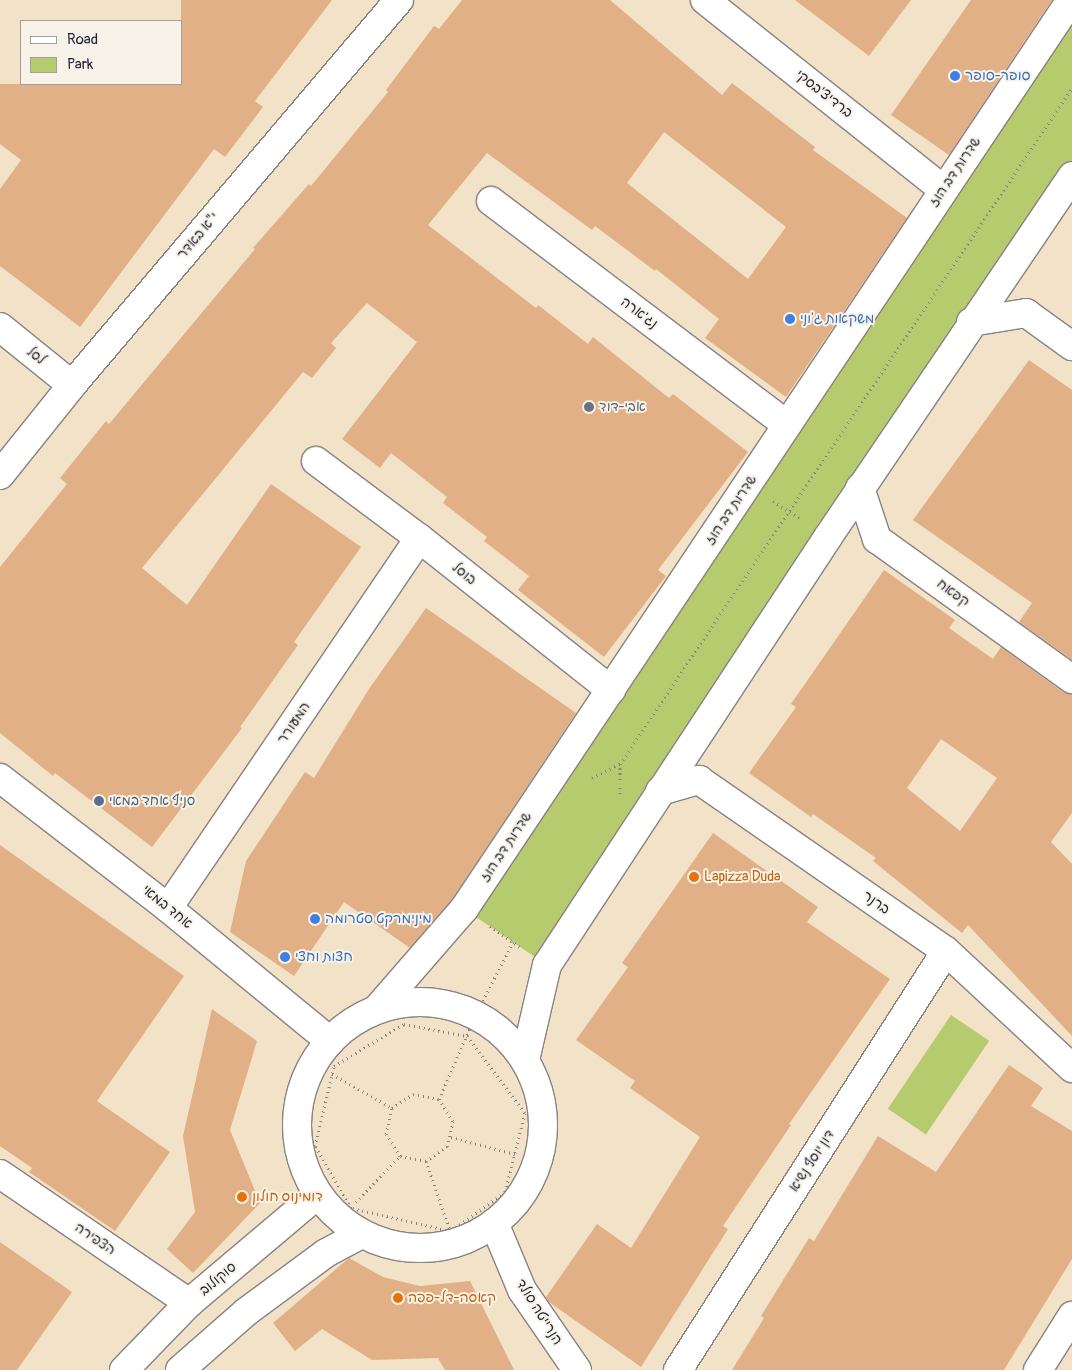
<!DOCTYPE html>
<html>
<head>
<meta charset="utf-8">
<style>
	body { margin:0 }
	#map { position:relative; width:1072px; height:1370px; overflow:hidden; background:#f2e2c7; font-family:Pangolin,"Playpen Sans Hebrew",sans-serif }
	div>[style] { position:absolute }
	.green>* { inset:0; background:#b6ca6e; transform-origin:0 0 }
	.building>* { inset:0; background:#e2b086 }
	.path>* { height:3px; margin-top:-1.5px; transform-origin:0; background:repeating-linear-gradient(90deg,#8a8281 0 1px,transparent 0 5px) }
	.roads { filter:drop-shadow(1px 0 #8a8281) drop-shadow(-1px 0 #8a8281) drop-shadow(0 1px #8a8281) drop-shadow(0 -1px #8a8281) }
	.minor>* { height:28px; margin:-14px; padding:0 14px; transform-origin:14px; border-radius:14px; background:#fff }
	.tertiary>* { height:28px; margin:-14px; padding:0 14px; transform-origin:14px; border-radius:14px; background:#fff }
	.tertiary>.ring { margin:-14px; padding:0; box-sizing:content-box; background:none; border:28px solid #fff; border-radius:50% }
	.dots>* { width:14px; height:14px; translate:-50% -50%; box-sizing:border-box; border:2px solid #f7f3e8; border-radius:50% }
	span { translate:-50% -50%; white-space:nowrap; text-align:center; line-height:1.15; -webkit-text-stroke:4px #f7f3e8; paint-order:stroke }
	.shop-label { font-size:14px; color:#366cbe }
	.left { translate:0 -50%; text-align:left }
	.street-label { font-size:14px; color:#22223b }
	.worship-label { font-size:14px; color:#5b616d }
	.service-label { font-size:14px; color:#4e5e75 }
	.food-label { font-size:14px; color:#c56008 }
	.legend { position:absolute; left:20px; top:20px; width:162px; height:65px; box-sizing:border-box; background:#f7f3e8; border:1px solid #a29fa3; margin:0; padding:6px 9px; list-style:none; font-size:15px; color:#22223b }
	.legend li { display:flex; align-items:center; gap:10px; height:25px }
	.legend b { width:25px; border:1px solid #a29fa3 }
</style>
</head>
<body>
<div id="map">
	<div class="green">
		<div style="clip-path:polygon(1072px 0,1072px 176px,547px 965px,464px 909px)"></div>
		<div style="left:951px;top:1015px;width:46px;height:113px;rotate:34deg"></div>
	</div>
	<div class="building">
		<div style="clip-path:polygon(181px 0,332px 0,255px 101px,263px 107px,225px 157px,214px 149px,80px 327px,0 266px,0 189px,21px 160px,0 144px,0 84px,181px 84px)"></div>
		<div style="clip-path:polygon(evenodd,462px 0,610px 0,722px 95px,732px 83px,815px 147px,813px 150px,907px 218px,786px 397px,705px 338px,719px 319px,656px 269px,655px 271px,595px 226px,592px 230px,487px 153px,428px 225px,536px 308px,538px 305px,588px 344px,593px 337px,669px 398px,673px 394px,748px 452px,658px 570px,666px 576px,604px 657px,518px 590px,529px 576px,484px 541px,487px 537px,443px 503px,447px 497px,391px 453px,380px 468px,342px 439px,417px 342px,367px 303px,331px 343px,336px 348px,312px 378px,303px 372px,142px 568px,187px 605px,271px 484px,361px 547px,294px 642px,298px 645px,240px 727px,242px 728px,152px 847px,55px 773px,53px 776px,0 733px,0 567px,67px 484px,60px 478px,106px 421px,109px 424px,255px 249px,253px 248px,309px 184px,311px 186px,388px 92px,386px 90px,434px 26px,439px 29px,462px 0,664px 132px,786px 227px,748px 279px,627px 183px,664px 132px)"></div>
		<div style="clip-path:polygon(795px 0,911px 0,869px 56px)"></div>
		<div style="clip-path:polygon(971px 0,1052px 0,949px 155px,891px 115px)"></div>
		<div style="clip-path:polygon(1029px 360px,1072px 390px,1072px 660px,1019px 622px,1032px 603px,913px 520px)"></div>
		<div style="clip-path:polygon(evenodd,884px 570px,955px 620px,949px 628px,993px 659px,1001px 647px,1063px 692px,1072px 694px,1072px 813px,1051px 842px,1072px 864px,1072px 1036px,968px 925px,962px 933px,873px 861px,876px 858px,813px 814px,811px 817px,749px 773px,796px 707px,791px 704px,884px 570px,941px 739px,997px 778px,960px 831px,907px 788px,941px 739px)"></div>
		<div style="clip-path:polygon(426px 608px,576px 713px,452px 900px,410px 948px,344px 902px,294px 976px,230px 932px,246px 861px,305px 772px,314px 778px,369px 689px)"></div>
		<div style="clip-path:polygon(713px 833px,818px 907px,807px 922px,890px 979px,789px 1124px,791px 1125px,723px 1226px,728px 1229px,641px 1367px,549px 1302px,546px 1297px,597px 1224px,631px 1248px,700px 1137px,630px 1088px,635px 1081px,576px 1040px,628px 967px,622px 963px)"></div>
		<div style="clip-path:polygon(0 845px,184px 976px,97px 1101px,170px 1152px,115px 1231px,29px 1172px,32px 1168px,0 1146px)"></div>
		<div style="clip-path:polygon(212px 1009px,257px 1041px,230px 1130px,260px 1203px,193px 1273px,167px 1249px,195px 1212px,183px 1136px)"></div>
		<div style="clip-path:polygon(1009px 1065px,1043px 1088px,1031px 1106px,1072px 1131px,1072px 1259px,1004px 1370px,732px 1370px,764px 1318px,761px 1316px,809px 1238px,814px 1241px,878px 1136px,936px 1172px)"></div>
		<div style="clip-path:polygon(0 1242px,72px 1292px,17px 1370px,0 1370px)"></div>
		<div style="clip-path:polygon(349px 1258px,383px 1277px,420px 1286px,470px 1281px,514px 1370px,445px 1370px,438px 1358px,372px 1360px,322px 1329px,295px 1351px,273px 1323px)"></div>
	</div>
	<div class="path">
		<div style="left:773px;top:501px;width:33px;rotate:33deg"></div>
		<div style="left:592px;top:778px;width:31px;rotate:-27deg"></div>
		<div style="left:620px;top:794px;width:30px;rotate:-90deg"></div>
		<div style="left:620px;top:764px;width:813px;rotate:-56.23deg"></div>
		<div style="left:490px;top:926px;width:39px;rotate:35deg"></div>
		<div style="left:404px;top:1024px;width:64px;rotate:10.8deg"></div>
		<div style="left:467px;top:1036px;width:96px;rotate:53deg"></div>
		<div style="left:525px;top:1113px;width:81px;rotate:104.2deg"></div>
		<div style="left:505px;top:1192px;width:67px;rotate:144.2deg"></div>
		<div style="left:451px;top:1231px;width:103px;rotate:-167deg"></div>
		<div style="left:351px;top:1208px;width:72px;rotate:-120.1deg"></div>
		<div style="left:315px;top:1146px;width:82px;rotate:-76.6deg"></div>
		<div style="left:334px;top:1066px;width:82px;rotate:-31deg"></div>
		<div style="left:332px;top:1074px;width:69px;rotate:29.5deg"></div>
		<div style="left:413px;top:1094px;width:26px;rotate:11deg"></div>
		<div style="left:439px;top:1099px;width:26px;rotate:58deg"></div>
		<div style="left:453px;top:1121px;width:26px;rotate:103deg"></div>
		<div style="left:447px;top:1146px;width:26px;rotate:144deg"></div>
		<div style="left:426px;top:1161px;width:26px;rotate:-169deg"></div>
		<div style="left:400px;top:1156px;width:26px;rotate:-122deg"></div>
		<div style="left:386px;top:1134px;width:27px;rotate:-77deg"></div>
		<div style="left:392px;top:1108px;width:25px;rotate:-34deg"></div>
		<div style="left:439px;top:1099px;width:93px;rotate:-66.5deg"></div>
		<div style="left:476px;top:1014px;width:81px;rotate:-62.8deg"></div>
		<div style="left:451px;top:1137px;width:66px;rotate:14.9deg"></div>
		<div style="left:426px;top:1161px;width:86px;rotate:70.9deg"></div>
		<div style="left:356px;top:1202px;width:64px;rotate:-46.3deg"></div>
	</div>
	<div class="roads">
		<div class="minor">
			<div style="left:705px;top:0;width:304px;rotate:38.5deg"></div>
			<div style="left:491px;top:201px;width:371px;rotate:37.1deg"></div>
			<div style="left:971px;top:322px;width:56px;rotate:-9.3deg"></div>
			<div style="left:1026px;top:313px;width:57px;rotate:35.7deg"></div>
			<div style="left:0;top:327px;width:92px;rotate:38.9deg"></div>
			<div style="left:316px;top:461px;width:129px;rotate:36.8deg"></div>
			<div style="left:419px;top:538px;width:245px;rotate:38.4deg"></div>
			<div style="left:0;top:475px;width:115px;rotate:-51.3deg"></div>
			<div style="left:72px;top:385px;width:505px;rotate:-49.66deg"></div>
			<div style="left:860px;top:488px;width:54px;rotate:71.6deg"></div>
			<div style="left:877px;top:539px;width:240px;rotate:35.7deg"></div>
			<div style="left:0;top:778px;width:212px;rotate:37.7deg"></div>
			<div style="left:168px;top:908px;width:210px;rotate:39.4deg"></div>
			<div style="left:660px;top:791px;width:41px;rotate:-15.8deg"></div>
			<div style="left:699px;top:780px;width:300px;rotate:34.7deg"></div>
			<div style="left:946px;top:951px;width:172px;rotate:42.9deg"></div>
			<div style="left:168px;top:908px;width:447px;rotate:-55.8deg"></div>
			<div style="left:0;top:1174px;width:229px;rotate:34.3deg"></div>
			<div style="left:494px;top:1223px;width:73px;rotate:67.3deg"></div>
			<div style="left:522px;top:1290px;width:97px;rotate:55.5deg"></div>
			<div style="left:678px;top:1370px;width:497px;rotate:-57.4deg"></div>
			<div style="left:1038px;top:1370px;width:64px;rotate:-57.8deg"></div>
		</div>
		<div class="tertiary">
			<div class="ring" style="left:297px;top:1002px;width:218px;height:218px"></div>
			<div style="left:377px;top:1009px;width:133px;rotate:-49deg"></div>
			<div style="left:464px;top:909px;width:1093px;rotate:-56.27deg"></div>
			<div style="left:525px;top:1060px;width:98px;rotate:-77deg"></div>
			<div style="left:547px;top:965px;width:512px;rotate:-56.71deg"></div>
			<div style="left:828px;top:537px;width:436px;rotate:-55.9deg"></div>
			<div style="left:124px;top:1370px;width:93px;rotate:-45.9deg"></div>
			<div style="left:189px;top:1303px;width:167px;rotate:-40.2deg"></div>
			<div style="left:180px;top:1370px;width:88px;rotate:-41.3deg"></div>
			<div style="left:246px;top:1312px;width:99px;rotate:-36.4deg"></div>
			<div style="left:326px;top:1253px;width:40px;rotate:-28deg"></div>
		</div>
	</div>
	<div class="dots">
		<div style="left:955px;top:76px;background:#3f7fe0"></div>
		<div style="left:790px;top:319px;background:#3f7fe0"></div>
		<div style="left:589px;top:407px;background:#6b7280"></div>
		<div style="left:99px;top:801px;background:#5c6f8a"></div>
		<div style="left:694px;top:877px;background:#e8710a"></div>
		<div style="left:315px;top:919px;background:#3f7fe0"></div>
		<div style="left:285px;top:957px;background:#3f7fe0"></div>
		<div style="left:242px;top:1197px;background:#e8710a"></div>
		<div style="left:398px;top:1298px;background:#e8710a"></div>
	</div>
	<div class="shop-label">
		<span class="left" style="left:965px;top:76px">סופר-סופר</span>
		<span class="left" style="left:800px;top:319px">משקאות ג'וני</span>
		<span class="left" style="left:325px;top:919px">מינימרקט סטרומה</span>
		<span class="left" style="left:295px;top:957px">חצות וחצי</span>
	</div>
	<div class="street-label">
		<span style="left:824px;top:94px;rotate:38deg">ברדיצ'בסקי</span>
		<span style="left:955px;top:172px;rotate:-56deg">שדרות דב הוז</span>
		<span style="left:198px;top:236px;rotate:-50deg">י"א באדר</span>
		<span style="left:639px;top:313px;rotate:37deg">נג'ארה</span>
		<span style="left:36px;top:356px;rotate:39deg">לסל</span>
		<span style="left:731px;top:510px;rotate:-56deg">שדרות דב הוז</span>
		<span style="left:464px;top:574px;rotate:38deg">בוסל</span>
		<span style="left:953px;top:593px;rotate:36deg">קפאח</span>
		<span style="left:294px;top:723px;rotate:-56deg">המעורר</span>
		<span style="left:506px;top:847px;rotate:-56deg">שדרות דב הוז</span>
		<span style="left:876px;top:903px;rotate:35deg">ברנר</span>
		<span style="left:167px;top:907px;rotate:39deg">אחד במאי</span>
		<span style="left:812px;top:1161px;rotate:-57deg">דון יוסף נשיא</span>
		<span style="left:95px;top:1239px;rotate:34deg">הצפירה</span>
		<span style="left:218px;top:1279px;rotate:-40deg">סוקולוב</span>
		<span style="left:539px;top:1312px;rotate:58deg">הנרייטה סולד</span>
	</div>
	<div class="worship-label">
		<span class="left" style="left:599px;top:407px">אבי-דוד</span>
	</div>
	<div class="service-label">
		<span class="left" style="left:109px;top:801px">סניף אחד במאי</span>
	</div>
	<div class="food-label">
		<span class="left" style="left:704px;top:877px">Lapizza Duda</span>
		<span class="left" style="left:252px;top:1197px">דומינוס חולון</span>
		<span class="left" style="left:408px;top:1298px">קאסה-דל-פפה</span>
	</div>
	<ul class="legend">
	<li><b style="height:6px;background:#fff"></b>Road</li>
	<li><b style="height:14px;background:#b6ca6e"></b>Park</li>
	</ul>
</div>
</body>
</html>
